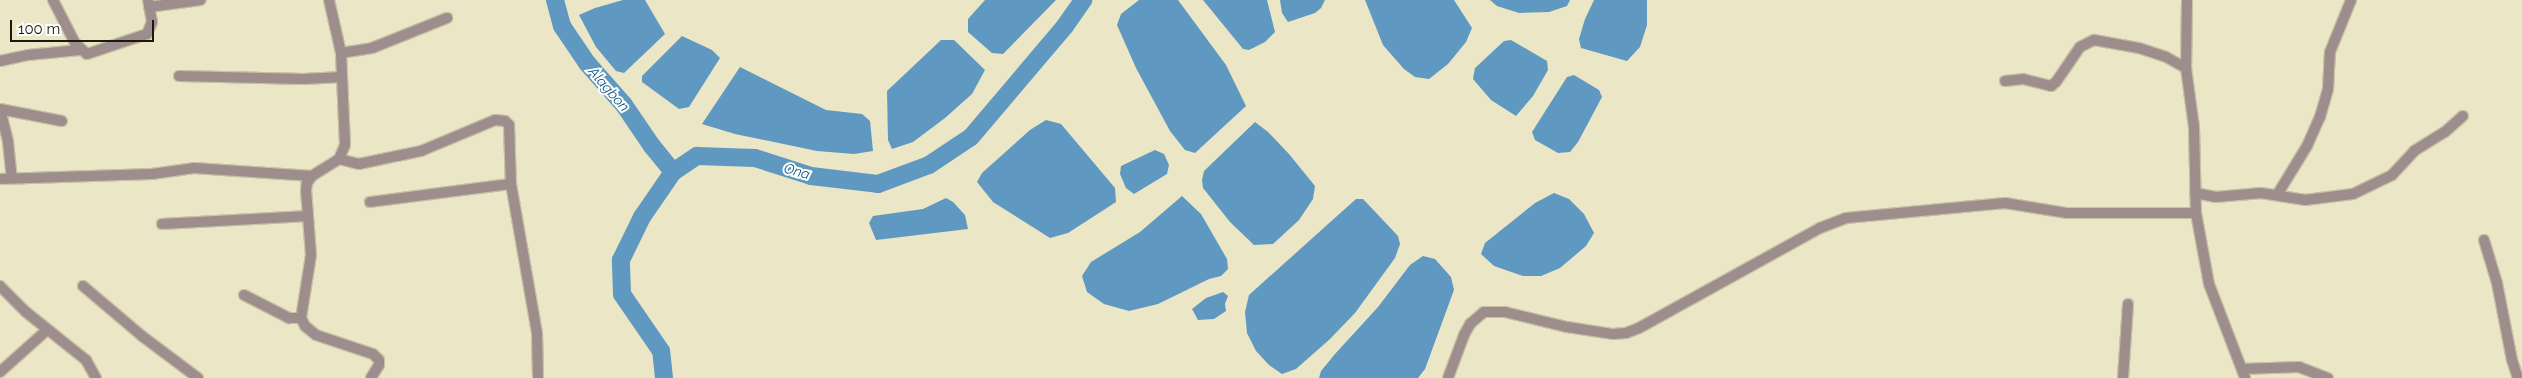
<!DOCTYPE html>
<html>
<head>
<meta charset="utf-8">
<style>
	body { margin:0 }
	#map { position:relative; width:2522px; height:378px; overflow:hidden; background:#ebe6c6; font-family:Raleway,sans-serif }
	div>[style] { position:absolute }
	.water>* { inset:0; background:#5f98c0 }
	.river>* { height:18px; margin:-9px; padding:0 9px; transform-origin:9px; border-radius:9px; background:#5f98c0 }
	.roads { filter:drop-shadow(1px 0 #c6c1a5) drop-shadow(-1px 0 #c6c1a5) drop-shadow(0 1px #c6c1a5) drop-shadow(0 -1px #c6c1a5) }
	.minor>* { height:10px; margin:-5px; padding:0 5px; transform-origin:5px; border-radius:5px; background:#9d8d8c }
	span { translate:-50% -50%; white-space:nowrap; text-align:center; line-height:1.15; -webkit-text-stroke:4px #fff; paint-order:stroke }
	.water-label { font-size:14px; color:#135980; font-style:italic }
	.scale { position:absolute; left:10px; top:20px; width:144px; height:22px; box-sizing:border-box; border:2px solid #1b190d; border-top:0; padding-left:6px; font-size:15px; line-height:18px; white-space:nowrap; color:#1b190d; -webkit-text-stroke:4px #fff; paint-order:stroke }
</style>
</head>
<body>
<div id="map">
	<div class="water">
		<div style="clip-path:polygon(623px 0,645px 0,665px 34px,624px 73px,616px 71px,596px 47px,579px 15px,595px 8px)"></div>
		<div style="clip-path:polygon(985px 0,1056px 0,1003px 54px,992px 53px,968px 32px,968px 19px)"></div>
		<div style="clip-path:polygon(1139px 0,1178px 0,1226px 65px,1246px 106px,1195px 153px,1185px 150px,1170px 131px,1136px 68px,1117px 25px,1121px 14px)"></div>
		<div style="clip-path:polygon(1203px 0,1267px 0,1275px 32px,1265px 42px,1249px 50px,1243px 49px)"></div>
		<div style="clip-path:polygon(1280px 0,1325px 0,1321px 8px,1315px 13px,1288px 22px,1282px 13px)"></div>
		<div style="clip-path:polygon(1365px 0,1454px 0,1472px 28px,1466px 42px,1448px 64px,1429px 79px,1415px 77px,1404px 69px,1383px 45px)"></div>
		<div style="clip-path:polygon(1490px 0,1570px 0,1567px 6px,1549px 12px,1519px 13px,1497px 6px)"></div>
		<div style="clip-path:polygon(1594px 0,1647px 0,1647px 25px,1640px 47px,1627px 61px,1581px 48px,1579px 39px,1585px 19px)"></div>
		<div style="clip-path:polygon(682px 36px,712px 50px,720px 58px,689px 107px,679px 109px,642px 82px,642px 76px)"></div>
		<div style="clip-path:polygon(941px 40px,954px 40px,985px 70px,972px 94px,945px 118px,913px 142px,892px 149px,888px 140px,887px 91px)"></div>
		<div style="clip-path:polygon(1511px 40px,1547px 61px,1548px 70px,1533px 96px,1516px 116px,1491px 100px,1473px 79px,1475px 68px,1504px 41px)"></div>
		<div style="clip-path:polygon(740px 67px,826px 110px,862px 114px,870px 121px,873px 151px,854px 154px,817px 151px,735px 134px,702px 124px)"></div>
		<div style="clip-path:polygon(1574px 75px,1599px 90px,1602px 97px,1578px 142px,1570px 152px,1558px 153px,1535px 140px,1532px 132px,1567px 77px)"></div>
		<div style="clip-path:polygon(1046px 120px,1061px 124px,1115px 188px,1116px 202px,1068px 233px,1050px 238px,993px 202px,977px 182px,982px 173px,1030px 130px)"></div>
		<div style="clip-path:polygon(1255px 122px,1268px 132px,1289px 154px,1315px 186px,1313px 199px,1299px 220px,1273px 244px,1254px 245px,1230px 222px,1203px 188px,1202px 180px,1204px 171px)"></div>
		<div style="clip-path:polygon(1155px 150px,1164px 154px,1169px 165px,1167px 174px,1134px 194px,1126px 188px,1120px 174px,1121px 166px)"></div>
		<div style="clip-path:polygon(1554px 193px,1569px 199px,1584px 214px,1594px 233px,1586px 246px,1560px 268px,1541px 276px,1523px 276px,1494px 266px,1481px 254px,1485px 243px,1535px 203px)"></div>
		<div style="clip-path:polygon(1182px 196px,1201px 214px,1227px 259px,1228px 269px,1221px 276px,1209px 279px,1158px 304px,1129px 311px,1104px 304px,1087px 292px,1082px 276px,1091px 262px,1140px 232px)"></div>
		<div style="clip-path:polygon(946px 198px,953px 202px,965px 215px,968px 229px,876px 240px,869px 223px,873px 216px,923px 209px)"></div>
		<div style="clip-path:polygon(1356px 199px,1363px 199px,1398px 236px,1400px 244px,1395px 258px,1355px 313px,1330px 339px,1296px 369px,1282px 374px,1269px 365px,1256px 351px,1247px 333px,1245px 312px,1249px 295px)"></div>
		<div style="clip-path:polygon(1423px 256px,1435px 259px,1451px 277px,1454px 290px,1425px 369px,1418px 378px,1319px 378px,1321px 371px,1335px 354px,1378px 307px,1410px 265px)"></div>
		<div style="clip-path:polygon(1223px 292px,1228px 296px,1225px 304px,1226px 311px,1214px 319px,1198px 320px,1192px 309px,1206px 298px)"></div>
	</div>
	<div class="river">
		<div style="left:555px;top:0;width:27px;rotate:75deg"></div>
		<div style="left:562px;top:26px;width:45px;rotate:56deg"></div>
		<div style="left:587px;top:63px;width:56px;rotate:48.6deg"></div>
		<div style="left:624px;top:105px;width:50px;rotate:55.7deg"></div>
		<div style="left:652px;top:146px;width:33px;rotate:51deg"></div>
		<div style="left:664px;top:378px;width:27px;rotate:-96deg"></div>
		<div style="left:661px;top:351px;width:69px;rotate:-124.4deg"></div>
		<div style="left:622px;top:294px;width:34px;rotate:-92deg"></div>
		<div style="left:621px;top:260px;width:48px;rotate:-64deg"></div>
		<div style="left:642px;top:217px;width:55px;rotate:-55.4deg"></div>
		<div style="left:673px;top:172px;width:29px;rotate:-34deg"></div>
		<div style="left:697px;top:156px;width:58px;rotate:2deg"></div>
		<div style="left:755px;top:158px;width:59px;rotate:17.8deg"></div>
		<div style="left:811px;top:176px;width:67px;rotate:6.8deg"></div>
		<div style="left:878px;top:184px;width:54px;rotate:-20.4deg"></div>
		<div style="left:929px;top:165px;width:50px;rotate:-33.7deg"></div>
		<div style="left:971px;top:137px;width:145px;rotate:-49.7deg"></div>
		<div style="left:1065px;top:26px;width:32px;rotate:-55deg"></div>
	</div>
	<div class="roads">
		<div class="minor">
			<div style="left:53px;top:0;width:48px;rotate:62.9deg"></div>
			<div style="left:75px;top:43px;width:16px;rotate:43deg"></div>
			<div style="left:87px;top:54px;width:63px;rotate:-18.4deg"></div>
			<div style="left:147px;top:34px;width:13px;rotate:-67deg"></div>
			<div style="left:152px;top:22px;width:22px;rotate:-100deg"></div>
			<div style="left:329px;top:0;width:54px;rotate:77.2deg"></div>
			<div style="left:341px;top:53px;width:92px;rotate:87.5deg"></div>
			<div style="left:345px;top:145px;width:15px;rotate:113deg"></div>
			<div style="left:339px;top:159px;width:32px;rotate:148deg"></div>
			<div style="left:312px;top:176px;width:9px;rotate:126deg"></div>
			<div style="left:307px;top:183px;width:7px;rotate:98deg"></div>
			<div style="left:306px;top:190px;width:65px;rotate:85.6deg"></div>
			<div style="left:311px;top:255px;width:64px;rotate:99deg"></div>
			<div style="left:301px;top:318px;width:9px;rotate:63deg"></div>
			<div style="left:305px;top:326px;width:14px;rotate:39deg"></div>
			<div style="left:316px;top:335px;width:60px;rotate:18.4deg"></div>
			<div style="left:373px;top:354px;width:8px;rotate:45deg"></div>
			<div style="left:379px;top:360px;width:5px;rotate:90deg"></div>
			<div style="left:379px;top:365px;width:15px;rotate:122deg"></div>
			<div style="left:2187px;top:0;width:68px;rotate:90.8deg"></div>
			<div style="left:2186px;top:68px;width:60px;rotate:82.3deg"></div>
			<div style="left:2194px;top:127px;width:86px;rotate:88.7deg"></div>
			<div style="left:2196px;top:213px;width:72px;rotate:79.6deg"></div>
			<div style="left:2209px;top:284px;width:101px;rotate:69deg"></div>
			<div style="left:149px;top:7px;width:52px;rotate:-7.7deg"></div>
			<div style="left:341px;top:53px;width:31px;rotate:-9deg"></div>
			<div style="left:372px;top:48px;width:81px;rotate:-21.8deg"></div>
			<div style="left:0;top:61px;width:29px;rotate:-12deg"></div>
			<div style="left:28px;top:55px;width:52px;rotate:-5.5deg"></div>
			<div style="left:179px;top:76px;width:125px;rotate:1.4deg"></div>
			<div style="left:304px;top:79px;width:38px;rotate:-3deg"></div>
			<div style="left:2005px;top:81px;width:18px;rotate:-6deg"></div>
			<div style="left:2023px;top:79px;width:29px;rotate:14deg"></div>
			<div style="left:2051px;top:86px;width:6px;rotate:-39deg"></div>
			<div style="left:2056px;top:82px;width:42px;rotate:-55.6deg"></div>
			<div style="left:2080px;top:47px;width:16px;rotate:-27deg"></div>
			<div style="left:2094px;top:40px;width:46px;rotate:10.1deg"></div>
			<div style="left:2139px;top:48px;width:28px;rotate:18deg"></div>
			<div style="left:2166px;top:57px;width:23px;rotate:29deg"></div>
			<div style="left:0;top:109px;width:34px;rotate:76deg"></div>
			<div style="left:8px;top:142px;width:36px;rotate:84deg"></div>
			<div style="left:0;top:109px;width:63px;rotate:11deg"></div>
			<div style="left:339px;top:159px;width:21px;rotate:14deg"></div>
			<div style="left:359px;top:164px;width:39px;rotate:-12deg"></div>
			<div style="left:397px;top:156px;width:25px;rotate:-12deg"></div>
			<div style="left:421px;top:151px;width:80px;rotate:-22.7deg"></div>
			<div style="left:495px;top:120px;width:10px;rotate:6deg"></div>
			<div style="left:505px;top:121px;width:6px;rotate:45deg"></div>
			<div style="left:509px;top:125px;width:59px;rotate:88.1deg"></div>
			<div style="left:511px;top:184px;width:151px;rotate:80.1deg"></div>
			<div style="left:537px;top:333px;width:45px;rotate:88.7deg"></div>
			<div style="left:0;top:179px;width:152px;rotate:-1.9deg"></div>
			<div style="left:152px;top:174px;width:42px;rotate:-8.1deg"></div>
			<div style="left:194px;top:168px;width:118px;rotate:3.9deg"></div>
			<div style="left:2195px;top:193px;width:21px;rotate:11deg"></div>
			<div style="left:2216px;top:197px;width:45px;rotate:-5.1deg"></div>
			<div style="left:2261px;top:193px;width:45px;rotate:9deg"></div>
			<div style="left:2305px;top:200px;width:48px;rotate:-7.1deg"></div>
			<div style="left:2353px;top:194px;width:43px;rotate:-26deg"></div>
			<div style="left:2392px;top:175px;width:33px;rotate:-47deg"></div>
			<div style="left:2414px;top:151px;width:36px;rotate:-32deg"></div>
			<div style="left:2445px;top:132px;width:24px;rotate:-42deg"></div>
			<div style="left:2277px;top:195px;width:57px;rotate:-58.5deg"></div>
			<div style="left:2307px;top:146px;width:32px;rotate:-66deg"></div>
			<div style="left:2320px;top:117px;width:29px;rotate:-74deg"></div>
			<div style="left:2328px;top:89px;width:37px;rotate:-87deg"></div>
			<div style="left:2330px;top:52px;width:56px;rotate:-68deg"></div>
			<div style="left:370px;top:202px;width:142px;rotate:-7.3deg"></div>
			<div style="left:162px;top:224px;width:146px;rotate:-3.1deg"></div>
			<div style="left:2484px;top:240px;width:45px;rotate:73.2deg"></div>
			<div style="left:2497px;top:283px;width:78px;rotate:79deg"></div>
			<div style="left:2512px;top:360px;width:19px;rotate:72deg"></div>
			<div style="left:0;top:286px;width:37px;rotate:45deg"></div>
			<div style="left:26px;top:312px;width:77px;rotate:38.7deg"></div>
			<div style="left:86px;top:360px;width:21px;rotate:61deg"></div>
			<div style="left:83px;top:286px;width:77px;rotate:40.3deg"></div>
			<div style="left:142px;top:336px;width:70px;rotate:36.9deg"></div>
			<div style="left:244px;top:295px;width:51px;rotate:27.1deg"></div>
			<div style="left:289px;top:318px;width:12px"></div>
			<div style="left:2242px;top:369px;width:57px;rotate:-2deg"></div>
			<div style="left:2299px;top:367px;width:31px;rotate:21deg"></div>
			<div style="left:0;top:372px;width:63px;rotate:-41.8deg"></div>
			<div style="left:1448px;top:378px;width:46px;rotate:-69.6deg"></div>
			<div style="left:1464px;top:335px;width:13px;rotate:-61deg"></div>
			<div style="left:1470px;top:324px;width:18px;rotate:-41deg"></div>
			<div style="left:1484px;top:312px;width:21px"></div>
			<div style="left:1505px;top:312px;width:64px;rotate:13.6deg"></div>
			<div style="left:1567px;top:327px;width:47px;rotate:8.7deg"></div>
			<div style="left:1613px;top:334px;width:13px;rotate:-4deg"></div>
			<div style="left:1626px;top:333px;width:14px;rotate:-21deg"></div>
			<div style="left:1639px;top:328px;width:207px;rotate:-28.9deg"></div>
			<div style="left:1820px;top:228px;width:28px;rotate:-21deg"></div>
			<div style="left:1846px;top:218px;width:160px;rotate:-5.4deg"></div>
			<div style="left:2005px;top:203px;width:63px;rotate:9.2deg"></div>
			<div style="left:2067px;top:213px;width:129px"></div>
			<div style="left:2123px;top:378px;width:74px;rotate:-86.1deg"></div>
		</div>
	</div>
	<div class="water-label">
		<span style="left:609px;top:89px;rotate:49deg">Alagbon</span>
		<span style="left:797px;top:171px;rotate:16deg">Ona</span>
	</div>
	<div class="scale">100 m</div>
</div>
</body>
</html>
